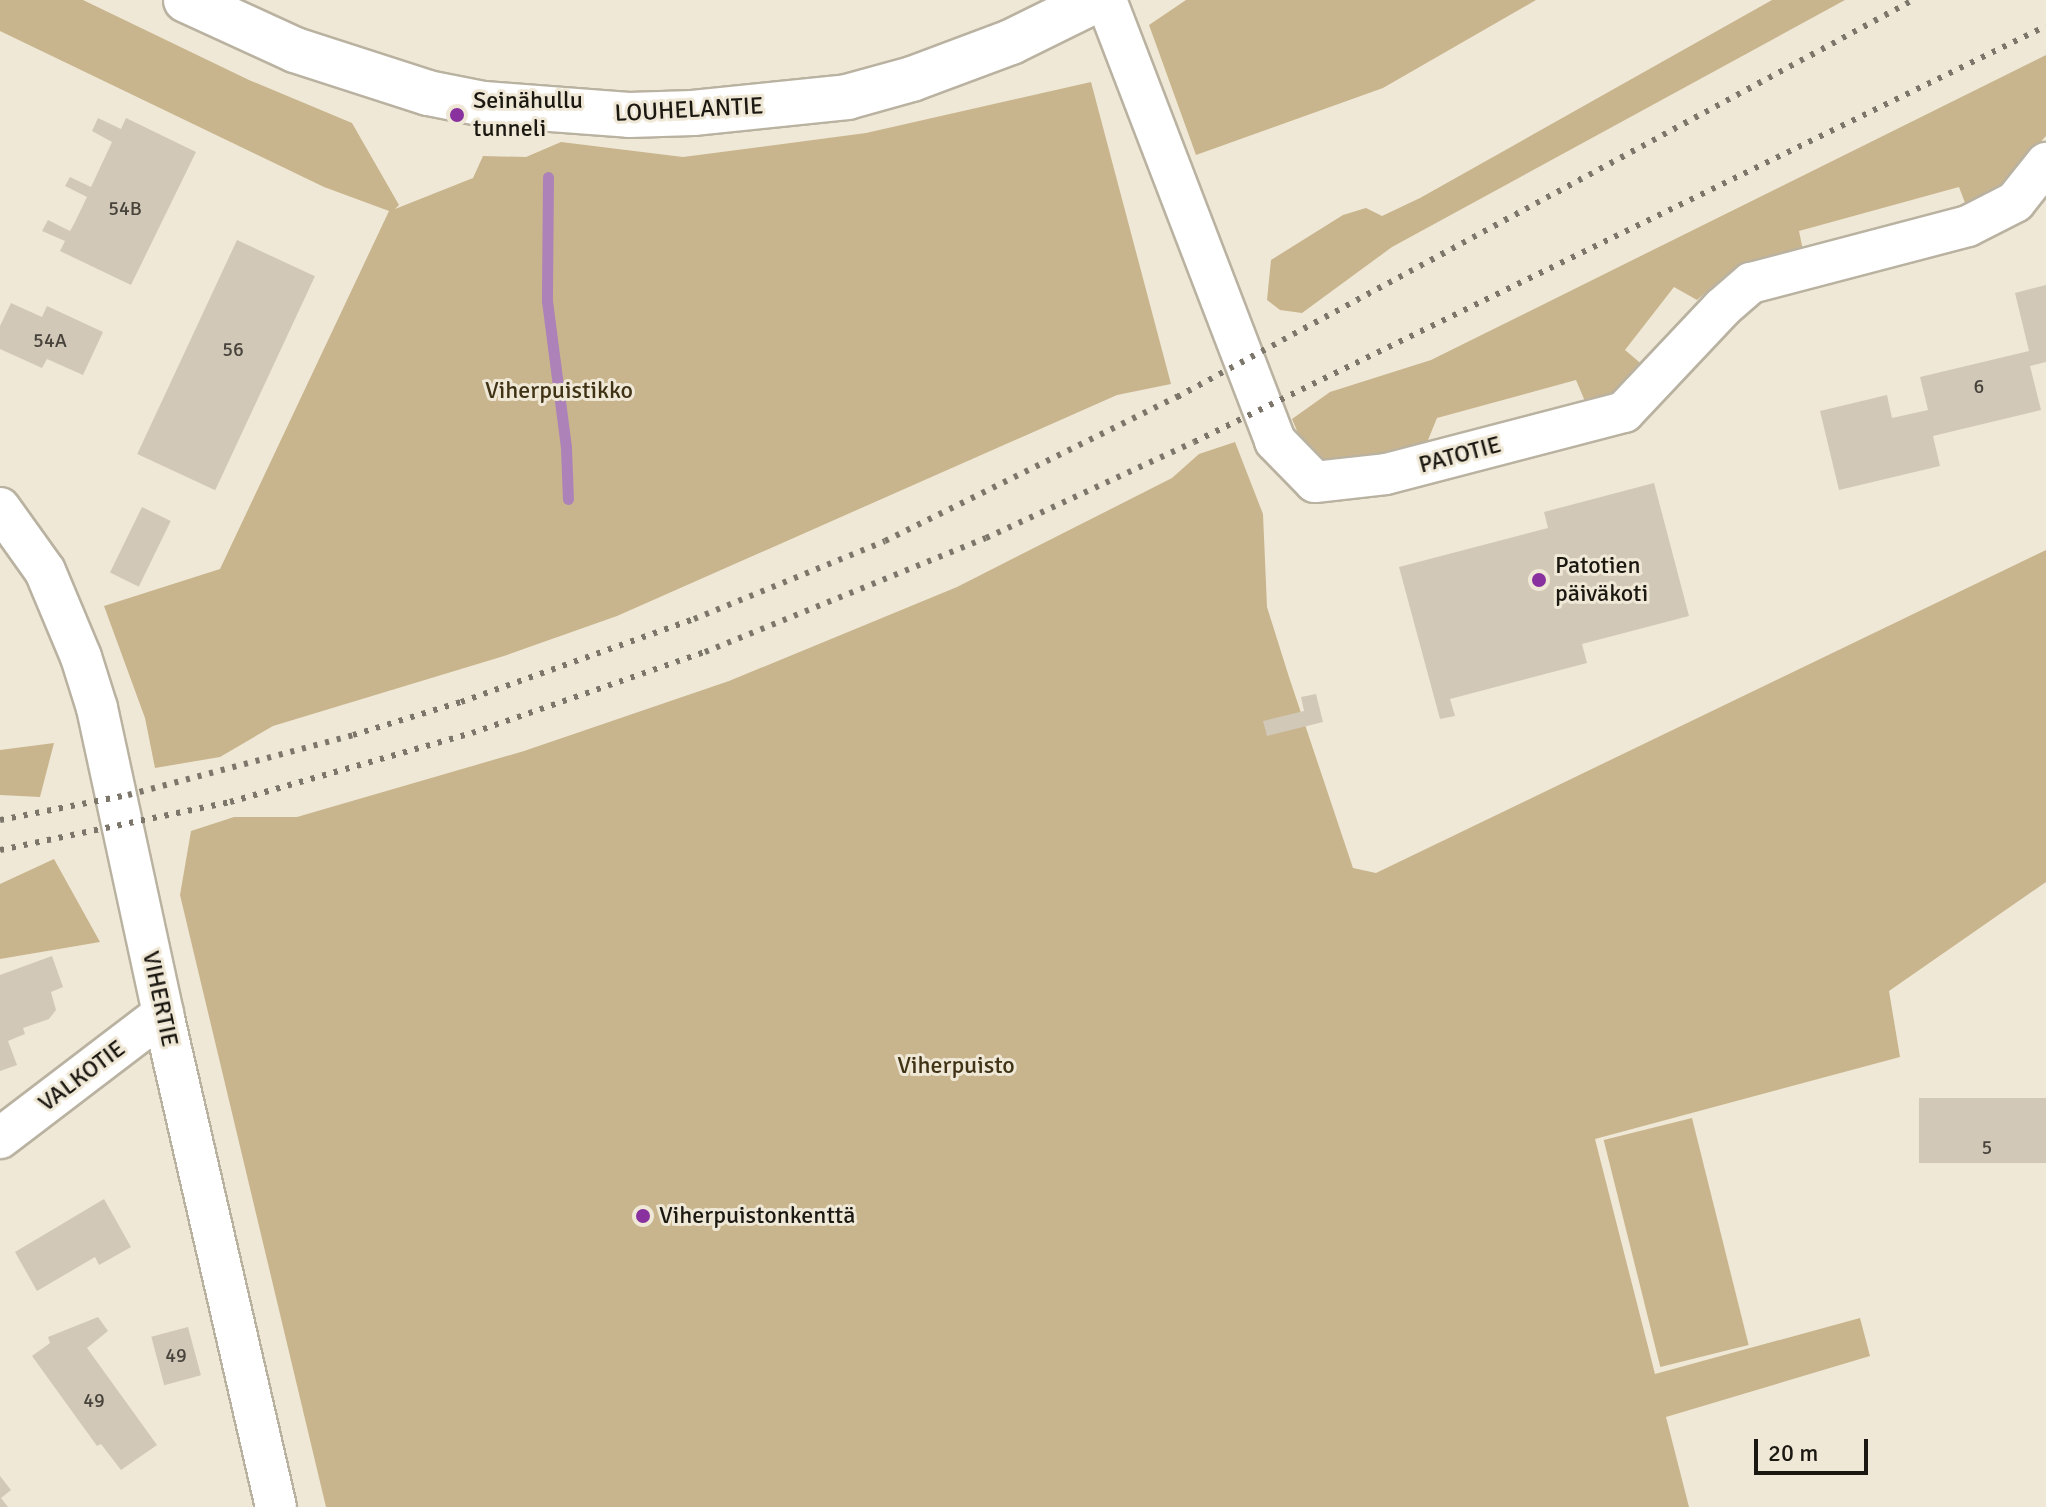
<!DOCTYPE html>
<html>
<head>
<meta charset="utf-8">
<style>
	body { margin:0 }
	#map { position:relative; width:2046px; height:1507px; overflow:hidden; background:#f0e8d6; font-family:Signika,sans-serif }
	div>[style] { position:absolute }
	.green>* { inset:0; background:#c8b58d; transform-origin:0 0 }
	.stream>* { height:11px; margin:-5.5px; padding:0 5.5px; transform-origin:5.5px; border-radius:5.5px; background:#ac82b8 }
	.building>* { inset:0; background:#d1c8b8; transform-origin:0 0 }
	.roads { filter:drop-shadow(2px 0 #bab2a1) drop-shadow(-2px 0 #bab2a1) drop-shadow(0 2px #bab2a1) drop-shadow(0 -2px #bab2a1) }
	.street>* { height:40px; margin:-20px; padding:0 20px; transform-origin:20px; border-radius:20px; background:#fff }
	.secondary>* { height:44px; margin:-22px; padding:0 22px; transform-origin:22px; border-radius:22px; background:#fff }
	.rail>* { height:6px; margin-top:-3px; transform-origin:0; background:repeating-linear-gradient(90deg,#7b756a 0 4px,transparent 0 12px) }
	.dots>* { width:22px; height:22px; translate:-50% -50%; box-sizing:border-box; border:4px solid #f0e8d6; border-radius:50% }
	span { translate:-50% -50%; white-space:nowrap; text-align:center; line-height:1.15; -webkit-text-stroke:6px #f0e8d6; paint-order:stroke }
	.number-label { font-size:20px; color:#48443c }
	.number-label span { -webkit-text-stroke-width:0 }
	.poi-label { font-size:24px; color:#1b1812 }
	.left { translate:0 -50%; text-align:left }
	.street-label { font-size:24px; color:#1b1812 }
	.park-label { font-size:24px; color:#3f3215 }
	.scale { position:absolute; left:1754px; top:1439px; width:114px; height:36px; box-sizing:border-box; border:4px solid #1b1812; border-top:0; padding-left:10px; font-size:24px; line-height:28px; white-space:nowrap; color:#1b1812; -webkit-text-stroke:6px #f0e8d6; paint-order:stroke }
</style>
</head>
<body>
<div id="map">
	<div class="green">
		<div style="clip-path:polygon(0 0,83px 0,249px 80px,352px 123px,399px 205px,395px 209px,473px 178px,483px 156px,526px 157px,561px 142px,683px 157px,866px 133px,1091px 82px,1171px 384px,1117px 395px,617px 616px,504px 656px,273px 726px,220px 757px,155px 768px,145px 718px,104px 606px,220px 569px,389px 211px,324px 187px,0 31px)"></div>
		<div style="clip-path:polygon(1186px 0,1536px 0,1383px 88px,1196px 155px,1149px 25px)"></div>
		<div style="clip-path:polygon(1772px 0,1845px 0,1392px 247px,1302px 313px,1280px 310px,1267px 300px,1271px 260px,1343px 215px,1366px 208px,1382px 216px,1420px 198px)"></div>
		<div style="clip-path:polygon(2046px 55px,2046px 136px,1988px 199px,1967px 208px,1959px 187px,1799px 231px,1804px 255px,1727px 274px,1697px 300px,1674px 287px,1625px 350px,1645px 367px,1625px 391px,1587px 406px,1576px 380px,1437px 418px,1426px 445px,1354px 466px,1309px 459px,1292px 419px,1330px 392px,1431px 360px)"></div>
		<div style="clip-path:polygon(1235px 442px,1263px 514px,1267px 607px,1289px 677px,1353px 868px,1376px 873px,2046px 550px,2046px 882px,1889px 991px,1900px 1057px,1595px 1139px,1655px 1374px,1860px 1318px,1870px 1356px,1666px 1417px,1689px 1507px,326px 1507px,180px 895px,191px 831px,234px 817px,297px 817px,524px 751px,729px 681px,957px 587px,1172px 478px,1199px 454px)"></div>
		<div style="clip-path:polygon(54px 743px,40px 797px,0 795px,0 750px)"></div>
		<div style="clip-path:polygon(54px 859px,100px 942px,0 959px,0 884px)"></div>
		<div style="left:1692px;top:1118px;width:234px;height:91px;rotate:76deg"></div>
	</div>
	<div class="stream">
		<div style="left:548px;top:177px;width:124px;rotate:90.5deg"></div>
		<div style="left:547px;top:301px;width:148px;rotate:82.6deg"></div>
		<div style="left:566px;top:448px;width:51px;rotate:87.8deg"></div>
	</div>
	<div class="building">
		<div style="clip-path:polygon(98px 118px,121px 129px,126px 118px,196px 152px,131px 285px,60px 251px,65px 241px,42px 231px,48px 220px,70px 231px,74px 224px,87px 197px,65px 186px,70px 177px,91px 187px,112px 142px,92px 131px)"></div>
		<div style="left:237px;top:240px;width:86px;height:236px;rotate:25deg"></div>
		<div style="clip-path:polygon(2046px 285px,2046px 362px,2030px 366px,2041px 410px,1933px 436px,1940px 466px,1839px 490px,1820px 411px,1887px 395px,1892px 418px,1928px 410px,1920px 377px,2029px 351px,2015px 293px)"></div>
		<div style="clip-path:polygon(11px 303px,42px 317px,47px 306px,103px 332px,83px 375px,47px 359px,42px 368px,0 349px,0 326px)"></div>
		<div style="clip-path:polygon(1654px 483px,1689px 616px,1582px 644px,1587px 663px,1450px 699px,1455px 716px,1440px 719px,1399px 567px,1548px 528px,1544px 512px)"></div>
		<div style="left:142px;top:507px;width:32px;height:73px;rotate:26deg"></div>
		<div style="clip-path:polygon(1316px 694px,1323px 722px,1267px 736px,1263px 721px,1304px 711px,1301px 697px)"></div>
		<div style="clip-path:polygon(52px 956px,63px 987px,51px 992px,56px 1010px,49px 1019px,23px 1028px,25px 1034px,8px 1041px,17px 1065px,0 1071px,0 975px)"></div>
		<div style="left:2046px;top:1098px;width:65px;height:127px;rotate:90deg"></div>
		<div style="clip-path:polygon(104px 1199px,131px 1247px,99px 1265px,95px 1257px,37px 1291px,15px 1252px)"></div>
		<div style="clip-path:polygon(98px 1317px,108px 1331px,87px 1348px,157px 1445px,121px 1470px,101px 1444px,97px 1446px,32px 1356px,50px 1343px,48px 1337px)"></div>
		<div style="left:188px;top:1327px;width:50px;height:38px;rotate:75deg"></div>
		<div style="clip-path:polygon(0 1476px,11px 1490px,1px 1498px,8px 1507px,0 1507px)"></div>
	</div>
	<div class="roads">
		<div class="street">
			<div style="left:1106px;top:0;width:472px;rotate:69deg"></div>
			<div style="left:1275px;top:441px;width:57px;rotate:45.7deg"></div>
			<div style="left:1315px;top:482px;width:71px;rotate:-6.4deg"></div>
			<div style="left:1386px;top:474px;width:246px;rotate:-14.6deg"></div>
			<div style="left:1624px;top:412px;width:144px;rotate:-46.7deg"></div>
			<div style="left:1723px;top:307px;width:37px;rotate:-41deg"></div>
			<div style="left:1751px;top:283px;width:224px;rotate:-14.7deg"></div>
			<div style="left:1968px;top:226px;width:53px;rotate:-27.1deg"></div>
			<div style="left:2015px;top:202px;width:50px;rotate:-51.5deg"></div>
			<div style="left:0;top:508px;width:77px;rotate:54.5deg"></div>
			<div style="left:45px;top:571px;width:93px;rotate:67.3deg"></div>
			<div style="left:81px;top:657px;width:53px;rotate:72.6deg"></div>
			<div style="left:97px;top:708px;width:313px;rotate:77.8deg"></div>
			<div style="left:163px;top:1014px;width:506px;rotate:77.09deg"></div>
			<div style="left:0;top:1138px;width:205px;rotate:-37.3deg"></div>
		</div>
		<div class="secondary">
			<div style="left:186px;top:0;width:120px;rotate:24.6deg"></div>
			<div style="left:295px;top:50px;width:140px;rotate:17.9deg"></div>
			<div style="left:428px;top:93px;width:57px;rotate:11.1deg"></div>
			<div style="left:484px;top:104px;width:145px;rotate:4.3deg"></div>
			<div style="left:629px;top:115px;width:64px;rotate:-1.8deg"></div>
			<div style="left:693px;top:113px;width:155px;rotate:-5.9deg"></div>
			<div style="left:847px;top:97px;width:67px;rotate:-15.5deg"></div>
			<div style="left:912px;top:79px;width:106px;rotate:-20.5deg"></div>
			<div style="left:1011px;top:42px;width:95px;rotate:-26.3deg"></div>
		</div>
	</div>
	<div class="rail">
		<div style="left:0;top:820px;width:130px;rotate:-11.1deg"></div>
		<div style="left:128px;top:795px;width:233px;rotate:-14.9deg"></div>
		<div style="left:353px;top:735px;width:113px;rotate:-17deg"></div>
		<div style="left:461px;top:702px;width:247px;rotate:-19.6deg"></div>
		<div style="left:694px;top:619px;width:206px;rotate:-22.2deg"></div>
		<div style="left:885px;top:541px;width:326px;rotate:-26.3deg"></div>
		<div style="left:1177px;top:397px;width:836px;rotate:-28.34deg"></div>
		<div style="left:0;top:850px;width:235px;rotate:-11.8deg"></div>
		<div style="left:230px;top:802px;width:252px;rotate:-15.9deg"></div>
		<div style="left:472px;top:733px;width:247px;rotate:-19.2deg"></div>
		<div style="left:705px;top:652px;width:303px;rotate:-22.1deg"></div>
		<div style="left:986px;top:538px;width:229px;rotate:-24.8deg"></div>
		<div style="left:1194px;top:442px;width:948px;rotate:-26.02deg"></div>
	</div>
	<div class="dots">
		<div style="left:457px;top:115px;background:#89319e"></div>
		<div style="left:1539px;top:580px;background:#89319e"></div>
		<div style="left:643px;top:1216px;background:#89319e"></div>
	</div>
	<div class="number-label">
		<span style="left:125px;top:208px">54B</span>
		<span style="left:50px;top:340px">54A</span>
		<span style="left:233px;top:349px">56</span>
		<span style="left:1979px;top:386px">6</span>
		<span style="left:1987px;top:1147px">5</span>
		<span style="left:176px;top:1355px">49</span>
		<span style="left:94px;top:1400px">49</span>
	</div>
	<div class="poi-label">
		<span class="left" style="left:473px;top:115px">Seinähullu<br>tunneli</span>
		<span class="left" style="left:1555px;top:580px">Patotien<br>päiväkoti</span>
		<span class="left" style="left:659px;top:1216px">Viherpuistonkenttä</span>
	</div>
	<div class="street-label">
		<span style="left:689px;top:110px;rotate:-3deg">LOUHELANTIE</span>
		<span style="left:1460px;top:455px;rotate:-15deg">PATOTIE</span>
		<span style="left:160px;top:999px;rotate:78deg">VIHERTIE</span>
		<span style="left:82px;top:1076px;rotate:-37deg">VALKOTIE</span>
	</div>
	<div class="park-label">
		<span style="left:559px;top:391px">Viherpuistikko</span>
		<span style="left:956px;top:1066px">Viherpuisto</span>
	</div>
	<div class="scale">20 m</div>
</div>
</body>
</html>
